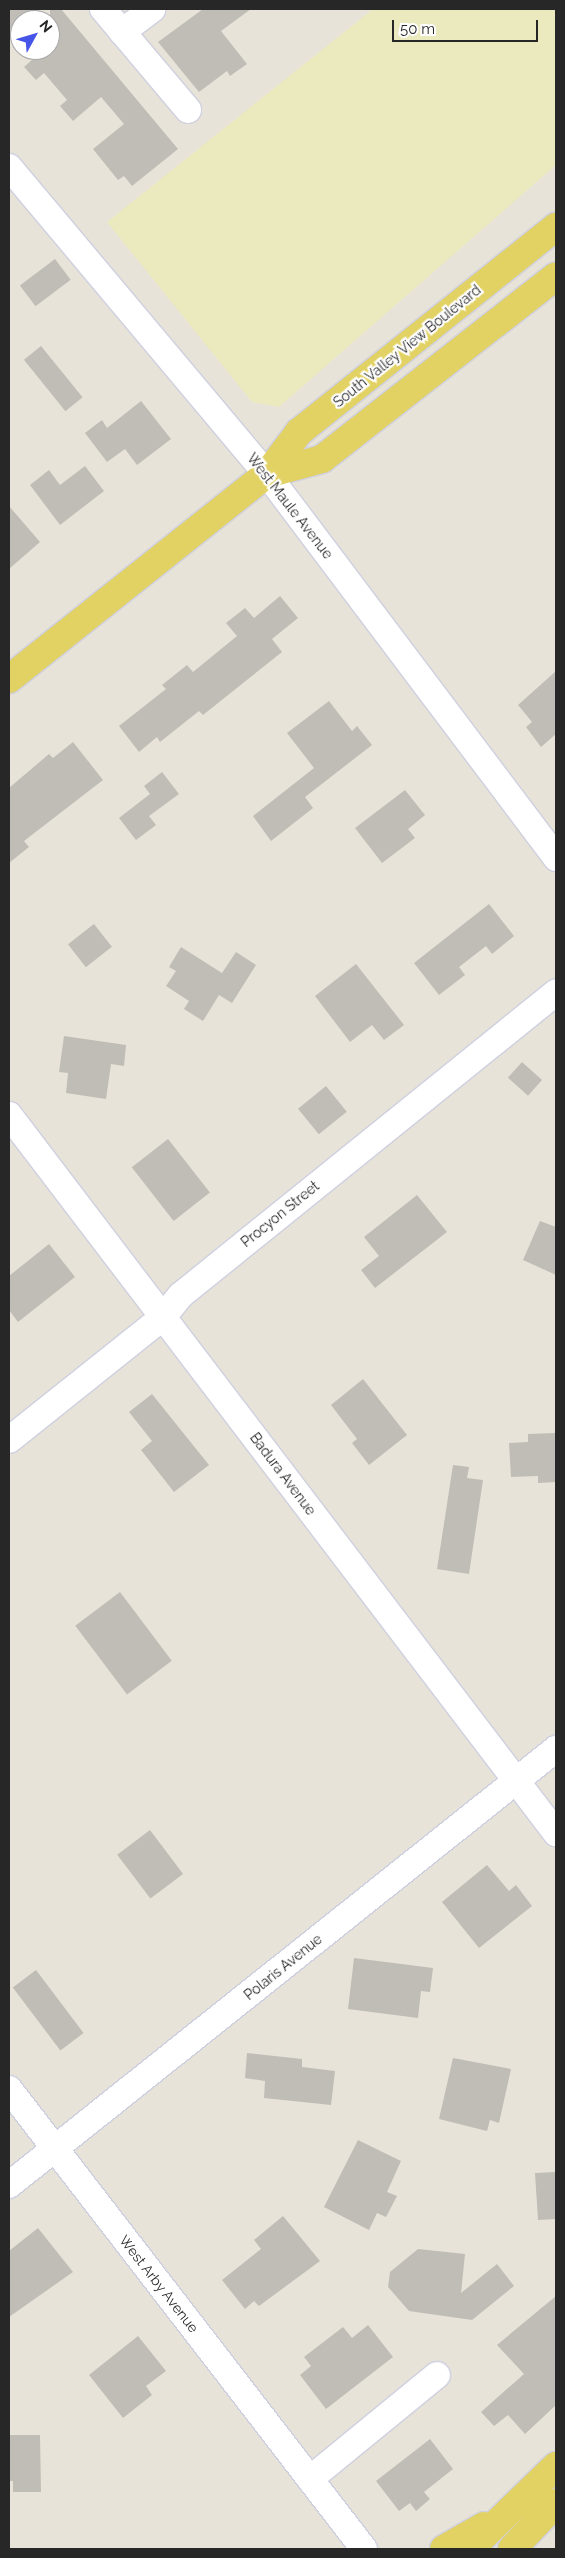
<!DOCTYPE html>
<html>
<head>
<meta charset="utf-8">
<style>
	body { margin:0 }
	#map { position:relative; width:565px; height:2558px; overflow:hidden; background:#e8e3d9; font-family:Raleway,sans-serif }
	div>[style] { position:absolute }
	.sand>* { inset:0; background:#ebe9be }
	.building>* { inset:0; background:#c0bdb6; transform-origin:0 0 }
	.roads { filter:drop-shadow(1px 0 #cfd0df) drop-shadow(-1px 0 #cfd0df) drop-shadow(0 1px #cfd0df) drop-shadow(0 -1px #cfd0df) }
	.minor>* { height:26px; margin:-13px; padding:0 13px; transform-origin:13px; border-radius:13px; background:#fff }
	.major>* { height:28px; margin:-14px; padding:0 14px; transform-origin:14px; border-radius:14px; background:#e2d264 }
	span { translate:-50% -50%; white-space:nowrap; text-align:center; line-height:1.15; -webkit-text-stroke:4.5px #fff; paint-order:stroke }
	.street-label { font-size:14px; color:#272727 }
	.frame { position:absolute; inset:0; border:10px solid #272727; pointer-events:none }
	.north { position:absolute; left:10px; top:10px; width:50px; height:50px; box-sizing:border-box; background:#fff; border:1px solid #a9a9a9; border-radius:50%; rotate:51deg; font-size:14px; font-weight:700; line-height:20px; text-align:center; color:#272727 }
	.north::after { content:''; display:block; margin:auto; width:18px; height:22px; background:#4654e8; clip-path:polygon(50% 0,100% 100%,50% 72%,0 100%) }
	.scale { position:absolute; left:392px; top:20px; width:146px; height:22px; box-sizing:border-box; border:2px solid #272727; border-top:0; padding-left:6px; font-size:15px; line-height:18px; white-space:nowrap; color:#272727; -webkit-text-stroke:4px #fff; paint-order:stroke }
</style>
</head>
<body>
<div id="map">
	<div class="sand">
		<div style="clip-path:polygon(373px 9px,556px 9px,556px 165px,279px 407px,252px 402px,107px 222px)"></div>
	</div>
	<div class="building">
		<div style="clip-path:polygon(9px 9px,41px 9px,27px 20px,20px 20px,20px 26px,9px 35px)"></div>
		<div style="clip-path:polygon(50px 9px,61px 9px,178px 149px,132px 186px,124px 176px,118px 180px,93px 149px,124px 124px,101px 97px,73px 121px,60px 106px,67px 100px,44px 73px,36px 80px,24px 67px,43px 50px,50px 50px)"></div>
		<div style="clip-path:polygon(203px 9px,251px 9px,221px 31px,247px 64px,230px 76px,227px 71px,199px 92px,158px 42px)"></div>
		<div style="left:55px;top:259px;width:26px;height:44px;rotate:53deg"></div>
		<div style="left:41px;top:346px;width:66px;height:22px;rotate:51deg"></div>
		<div style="clip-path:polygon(141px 401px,171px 439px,137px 465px,125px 449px,107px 462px,85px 433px,102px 420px,107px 428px)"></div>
		<div style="clip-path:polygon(85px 466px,104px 491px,60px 525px,30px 485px,49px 470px,60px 485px)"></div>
		<div style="clip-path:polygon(9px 506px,40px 542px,9px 569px)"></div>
		<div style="clip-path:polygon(280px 596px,298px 618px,272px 639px,282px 652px,203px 715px,199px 711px,160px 742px,157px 737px,139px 752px,119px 726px,166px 689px,162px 685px,187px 665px,193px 672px,237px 636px,226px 623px,245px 608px,254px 618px)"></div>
		<div style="clip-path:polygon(556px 671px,556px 734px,541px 747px,526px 727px,532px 722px,518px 705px)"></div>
		<div style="clip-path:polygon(329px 701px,352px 731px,357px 726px,372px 745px,305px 797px,313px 808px,271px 841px,253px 816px,314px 768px,287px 733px)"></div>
		<div style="clip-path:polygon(73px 742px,103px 780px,24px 841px,29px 847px,9px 863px,9px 788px,49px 754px,53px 758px)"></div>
		<div style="clip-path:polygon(162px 772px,179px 794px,149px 816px,156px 825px,136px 840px,119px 818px,150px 794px,144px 786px)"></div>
		<div style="clip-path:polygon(405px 790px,425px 815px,408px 829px,415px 838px,382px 863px,355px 828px)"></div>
		<div style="clip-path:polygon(489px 904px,514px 936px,492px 954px,486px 946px,459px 967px,465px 975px,439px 995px,414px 963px)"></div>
		<div style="left:94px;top:924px;width:29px;height:33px;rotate:52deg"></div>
		<div style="clip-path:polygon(181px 947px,222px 973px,236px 952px,256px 965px,232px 1003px,219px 995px,203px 1021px,184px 1009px,189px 1001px,166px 986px,176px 971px,169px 967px)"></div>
		<div style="clip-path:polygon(356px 964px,404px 1025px,384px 1040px,372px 1025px,350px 1042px,315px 996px)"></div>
		<div style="clip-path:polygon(64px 1036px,126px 1045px,124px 1066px,111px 1064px,106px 1099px,66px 1093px,68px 1073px,59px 1072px)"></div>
		<div style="left:522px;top:1062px;width:27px;height:21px;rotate:42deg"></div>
		<div style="left:326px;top:1086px;width:33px;height:36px;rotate:51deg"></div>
		<div style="left:168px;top:1139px;width:68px;height:46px;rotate:52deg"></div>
		<div style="clip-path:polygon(417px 1195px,447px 1232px,375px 1288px,361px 1270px,379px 1256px,364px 1237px)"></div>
		<div style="clip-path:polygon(540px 1221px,556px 1227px,556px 1275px,523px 1260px)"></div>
		<div style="clip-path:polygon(49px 1244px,75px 1277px,18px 1322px,9px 1310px,9px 1276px)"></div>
		<div style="clip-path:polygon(363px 1379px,407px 1435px,369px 1465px,352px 1443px,357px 1439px,331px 1405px)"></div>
		<div style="clip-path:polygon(152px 1394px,209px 1465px,174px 1492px,141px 1450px,152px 1441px,129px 1412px)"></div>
		<div style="clip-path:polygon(556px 1433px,556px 1482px,538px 1483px,538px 1476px,511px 1477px,509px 1443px,528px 1442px,528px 1434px)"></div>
		<div style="clip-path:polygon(453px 1465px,469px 1467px,467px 1478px,483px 1480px,469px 1574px,437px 1569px)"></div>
		<div style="left:120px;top:1592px;width:86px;height:56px;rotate:53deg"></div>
		<div style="left:150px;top:1830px;width:55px;height:41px;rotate:53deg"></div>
		<div style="clip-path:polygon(487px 1865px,509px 1891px,516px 1885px,532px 1906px,479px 1948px,442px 1902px)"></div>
		<div style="clip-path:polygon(354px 1958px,433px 1968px,430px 1992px,421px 1991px,418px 2018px,348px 2009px)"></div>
		<div style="left:36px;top:1970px;width:79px;height:29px;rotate:53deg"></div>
		<div style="clip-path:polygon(247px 2053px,302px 2059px,302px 2067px,335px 2071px,331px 2105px,264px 2098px,265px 2081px,245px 2078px)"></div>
		<div style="clip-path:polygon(453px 2058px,511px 2069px,499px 2123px,490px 2120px,487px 2131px,439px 2119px)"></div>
		<div style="clip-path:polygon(358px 2140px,401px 2161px,387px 2192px,397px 2196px,386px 2217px,377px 2213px,369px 2230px,324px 2207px)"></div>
		<div style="clip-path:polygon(556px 2172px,556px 2219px,538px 2220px,535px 2173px)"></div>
		<div style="clip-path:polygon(283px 2216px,320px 2261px,259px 2306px,254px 2301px,245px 2309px,222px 2280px,261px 2249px,254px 2240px)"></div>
		<div style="clip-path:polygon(38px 2228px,73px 2272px,9px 2317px,9px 2251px)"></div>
		<div style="clip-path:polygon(418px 2249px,465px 2254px,461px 2293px,497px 2264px,514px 2286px,472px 2320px,409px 2311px,388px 2287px,390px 2272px)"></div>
		<div style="clip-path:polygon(556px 2296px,556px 2405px,525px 2434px,508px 2415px,494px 2426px,481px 2412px,524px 2374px,497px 2345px)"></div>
		<div style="clip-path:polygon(368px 2325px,393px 2357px,326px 2409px,300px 2375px,311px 2366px,304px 2357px,343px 2327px,352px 2338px)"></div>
		<div style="clip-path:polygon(138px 2336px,166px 2371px,146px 2386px,152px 2395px,123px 2418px,89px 2375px)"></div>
		<div style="clip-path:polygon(9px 2435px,40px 2435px,41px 2492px,13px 2492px,13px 2481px,9px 2481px)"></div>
		<div style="clip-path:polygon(430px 2439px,453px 2469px,424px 2492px,430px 2499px,416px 2511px,410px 2503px,399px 2511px,376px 2481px)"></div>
	</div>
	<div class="roads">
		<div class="minor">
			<div style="left:103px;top:9px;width:132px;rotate:49.9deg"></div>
			<div style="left:122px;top:32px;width:38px;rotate:-37deg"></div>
			<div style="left:9px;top:167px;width:401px;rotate:50deg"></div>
			<div style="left:267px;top:474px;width:481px;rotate:53deg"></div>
			<div style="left:9px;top:1115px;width:903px;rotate:52.7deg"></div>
			<div style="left:9px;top:1440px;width:197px;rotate:-38.6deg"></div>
			<div style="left:163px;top:1317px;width:28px;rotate:-51deg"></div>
			<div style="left:181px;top:1295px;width:482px;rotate:-38.9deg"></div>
			<div style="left:9px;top:2089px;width:581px;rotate:52.34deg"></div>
			<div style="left:9px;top:2185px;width:700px;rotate:-38.56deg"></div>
			<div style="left:310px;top:2479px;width:164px;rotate:-39.3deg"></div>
		</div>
		<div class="major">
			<div style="left:267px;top:474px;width:57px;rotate:-15.3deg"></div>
			<div style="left:322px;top:459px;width:297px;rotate:-38deg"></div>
			<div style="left:9px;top:679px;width:330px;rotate:-38.5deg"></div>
			<div style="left:267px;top:474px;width:53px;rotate:-52.7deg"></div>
			<div style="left:299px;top:432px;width:329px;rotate:-38.6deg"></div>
			<div style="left:444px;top:2549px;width:46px;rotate:-29.9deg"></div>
			<div style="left:470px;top:2549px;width:120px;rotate:-44deg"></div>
			<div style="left:512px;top:2549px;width:64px;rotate:-46.3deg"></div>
		</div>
	</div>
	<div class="street-label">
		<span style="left:407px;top:346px;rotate:-39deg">South Valley View Boulevard</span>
		<span style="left:290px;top:506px;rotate:52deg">West Maule Avenue</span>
		<span style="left:280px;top:1214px;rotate:-39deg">Procyon Street</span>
		<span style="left:283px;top:1474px;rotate:53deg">Badura Avenue</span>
		<span style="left:283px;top:1967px;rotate:-39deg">Polaris Avenue</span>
		<span style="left:159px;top:2284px;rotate:52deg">West Arby Avenue</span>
	</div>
	<div class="frame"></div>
	<div class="north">N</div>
	<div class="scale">50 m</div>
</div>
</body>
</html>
